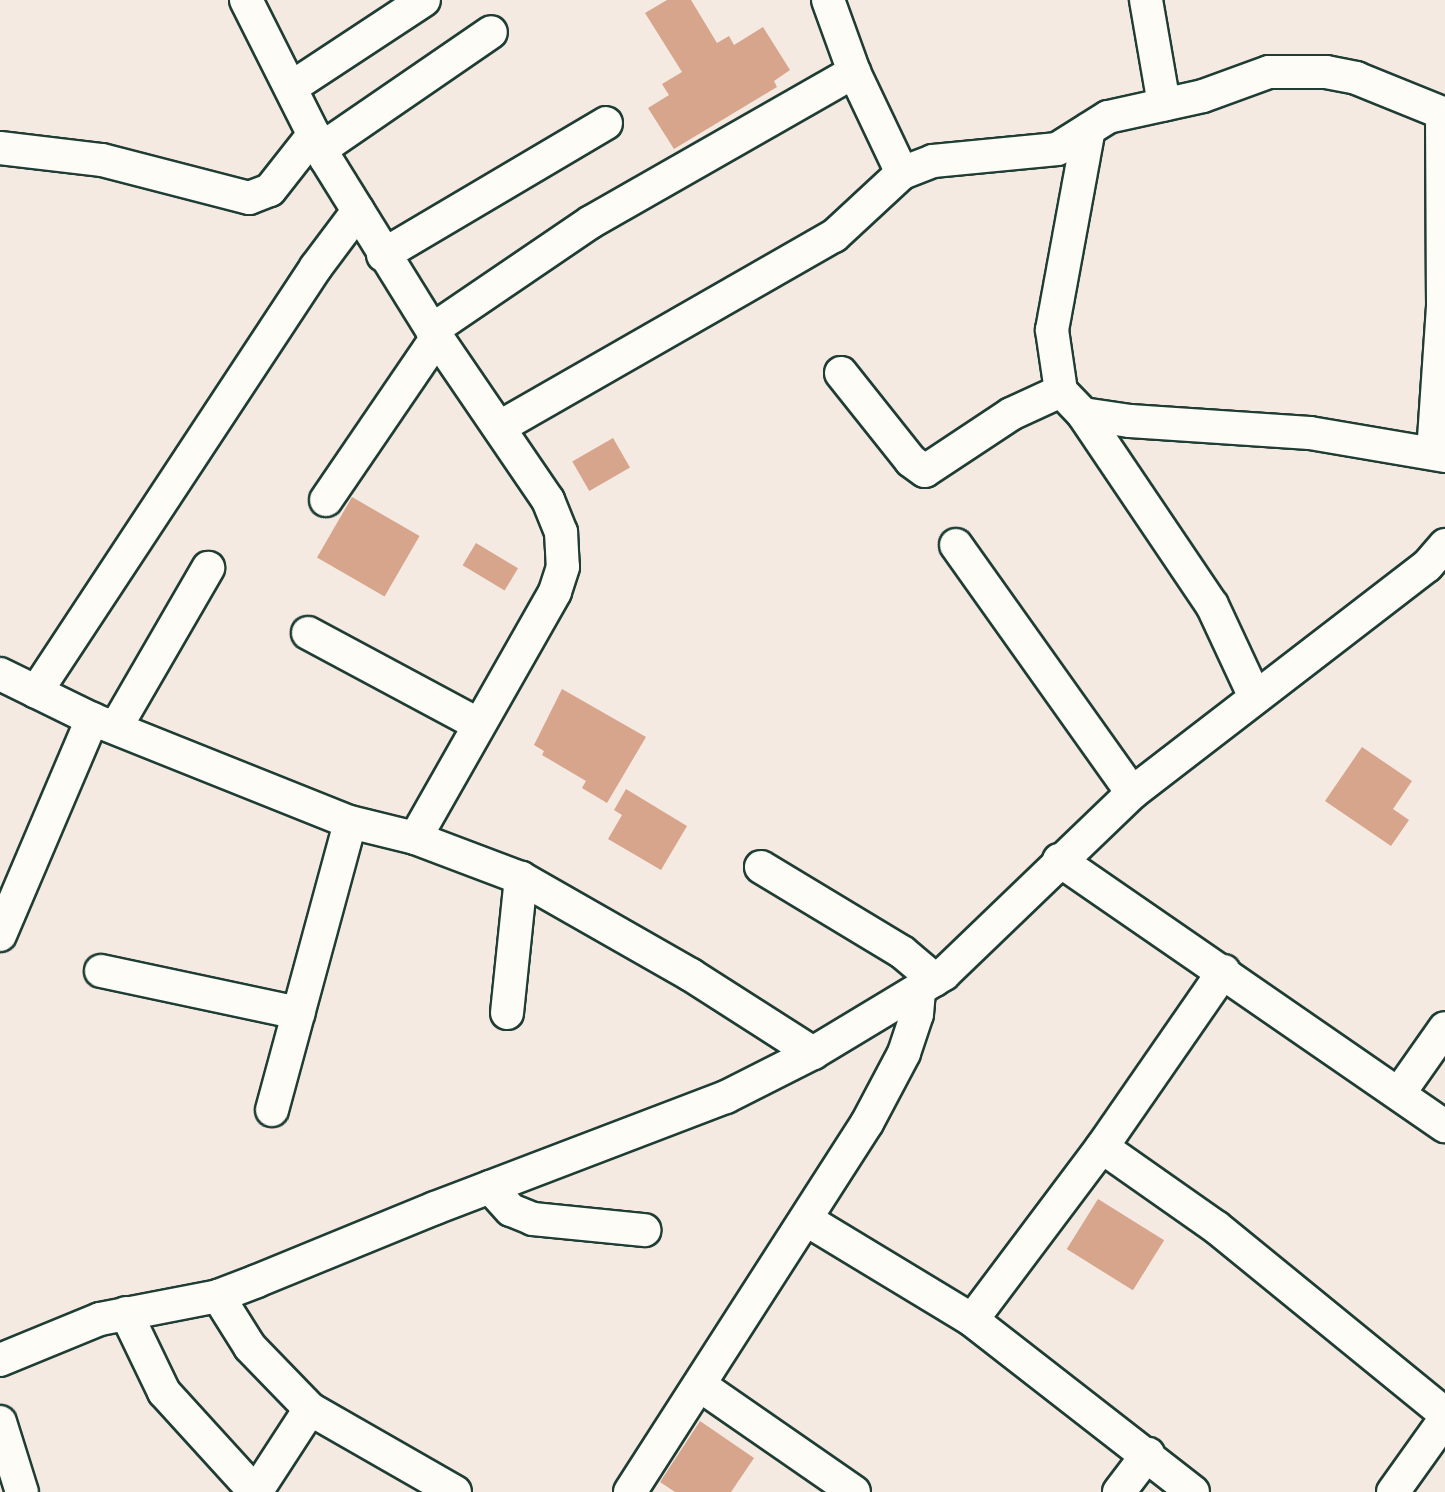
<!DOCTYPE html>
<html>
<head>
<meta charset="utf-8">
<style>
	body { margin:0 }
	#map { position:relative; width:1445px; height:1492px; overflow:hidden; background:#f5eae2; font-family:"Indie Flower",sans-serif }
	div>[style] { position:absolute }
	.building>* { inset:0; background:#d7a48c; transform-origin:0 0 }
	.roads { filter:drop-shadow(2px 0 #1f3d34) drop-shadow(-2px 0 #1f3d34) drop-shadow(0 2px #1f3d34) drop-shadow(0 -2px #1f3d34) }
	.street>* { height:32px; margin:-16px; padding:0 16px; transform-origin:16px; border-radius:16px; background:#fdfcf7 }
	span { translate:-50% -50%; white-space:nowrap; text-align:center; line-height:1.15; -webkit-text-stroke:10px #fdfcf7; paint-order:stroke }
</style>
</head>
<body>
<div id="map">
	<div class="building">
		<div style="clip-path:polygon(667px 0,691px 0,717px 43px,729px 36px,734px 45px,763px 27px,790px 70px,774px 81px,777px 87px,674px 149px,648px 108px,669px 95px,662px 84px,682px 72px,645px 13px)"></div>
		<div style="left:613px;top:438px;width:34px;height:47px;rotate:60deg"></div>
		<div style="left:352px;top:497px;width:78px;height:70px;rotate:30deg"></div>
		<div style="left:476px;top:543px;width:49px;height:26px;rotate:31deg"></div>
		<div style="clip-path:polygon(562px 689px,646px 737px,607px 803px,582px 788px,586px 781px,542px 755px,544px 751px,534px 745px)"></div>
		<div style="clip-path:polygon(1362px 747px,1412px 781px,1393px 809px,1409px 820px,1391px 846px,1325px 801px)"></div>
		<div style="clip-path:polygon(626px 789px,687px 826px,661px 870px,608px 839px,622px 815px,614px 810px)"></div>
		<div style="left:1098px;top:1199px;width:78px;height:59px;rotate:32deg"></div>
		<div style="clip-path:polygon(700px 1421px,754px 1458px,731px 1492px,675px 1492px,660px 1482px)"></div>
	</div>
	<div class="roads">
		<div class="street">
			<div style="left:246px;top:0;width:178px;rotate:63.3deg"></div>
			<div style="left:326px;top:159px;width:201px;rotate:58.2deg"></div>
			<div style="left:432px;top:330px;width:206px;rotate:55.7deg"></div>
			<div style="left:548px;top:500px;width:35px;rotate:68deg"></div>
			<div style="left:561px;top:532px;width:35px;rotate:87deg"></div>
			<div style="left:563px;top:567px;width:26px;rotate:108deg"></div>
			<div style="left:555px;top:592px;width:283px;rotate:119.6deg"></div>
			<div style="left:828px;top:0;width:77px;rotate:70.1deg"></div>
			<div style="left:854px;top:72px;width:112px;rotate:64.6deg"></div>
			<div style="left:1146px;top:0;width:106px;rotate:80.2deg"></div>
			<div style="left:292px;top:87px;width:158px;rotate:-33.4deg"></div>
			<div style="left:0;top:148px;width:103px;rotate:6.7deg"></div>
			<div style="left:102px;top:160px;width:152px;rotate:14.5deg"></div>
			<div style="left:249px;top:198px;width:22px;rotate:-21deg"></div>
			<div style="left:270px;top:190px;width:71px;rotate:-51.8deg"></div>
			<div style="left:321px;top:149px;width:206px;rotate:-34.5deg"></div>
			<div style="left:383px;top:255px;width:259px;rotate:-30.6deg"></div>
			<div style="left:432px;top:330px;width:192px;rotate:-34.2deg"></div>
			<div style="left:591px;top:222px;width:303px;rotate:-29.7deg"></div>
			<div style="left:841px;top:373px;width:112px;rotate:51.5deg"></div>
			<div style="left:911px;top:461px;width:17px;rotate:36deg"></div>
			<div style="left:925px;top:471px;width:103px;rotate:-33.5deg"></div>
			<div style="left:1011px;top:414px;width:55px;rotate:-24.7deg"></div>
			<div style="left:1061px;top:391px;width:32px;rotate:46deg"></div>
			<div style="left:1083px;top:414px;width:48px;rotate:8.5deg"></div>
			<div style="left:1130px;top:421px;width:180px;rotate:3.8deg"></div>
			<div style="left:1310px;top:433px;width:137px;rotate:9.7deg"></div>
			<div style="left:1061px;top:391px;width:62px;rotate:-98.4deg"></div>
			<div style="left:1052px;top:330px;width:204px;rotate:-79.6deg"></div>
			<div style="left:1083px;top:414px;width:230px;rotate:56deg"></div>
			<div style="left:1212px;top:605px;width:99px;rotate:65deg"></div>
			<div style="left:500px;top:427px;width:385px;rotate:-29.8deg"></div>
			<div style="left:834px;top:236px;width:93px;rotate:-42.8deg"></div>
			<div style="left:902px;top:173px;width:33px;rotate:-21deg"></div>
			<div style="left:933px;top:161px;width:125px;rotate:-5.5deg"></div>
			<div style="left:1057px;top:149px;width:60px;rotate:-32.1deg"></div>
			<div style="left:1108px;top:117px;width:97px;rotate:-12.5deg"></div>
			<div style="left:1203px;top:96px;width:70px;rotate:-20deg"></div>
			<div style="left:1269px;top:72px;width:57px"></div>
			<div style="left:1326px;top:72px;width:31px;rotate:11deg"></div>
			<div style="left:1356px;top:78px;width:96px;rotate:22deg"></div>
			<div style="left:1433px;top:453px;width:148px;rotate:-86.1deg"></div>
			<div style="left:1443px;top:305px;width:192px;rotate:-90.3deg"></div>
			<div style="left:326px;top:500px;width:197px;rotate:-55.7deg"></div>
			<div style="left:956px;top:545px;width:304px;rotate:54.6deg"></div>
			<div style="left:308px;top:633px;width:193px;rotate:28.2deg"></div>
			<div style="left:0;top:674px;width:102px;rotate:26.1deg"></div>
			<div style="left:92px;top:719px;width:278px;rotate:21.8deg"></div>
			<div style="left:350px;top:822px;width:67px;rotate:13.8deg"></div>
			<div style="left:415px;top:838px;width:113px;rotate:20.7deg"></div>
			<div style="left:521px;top:878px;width:196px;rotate:29.7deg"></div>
			<div style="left:691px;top:975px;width:145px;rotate:32.6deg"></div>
			<div style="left:36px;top:692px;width:509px;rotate:-56.62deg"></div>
			<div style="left:316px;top:267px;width:70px;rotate:-53.1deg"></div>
			<div style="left:116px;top:727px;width:184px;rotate:-59.9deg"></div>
			<div style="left:1059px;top:860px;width:469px;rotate:34.6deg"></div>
			<div style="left:761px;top:867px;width:165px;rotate:31.1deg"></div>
			<div style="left:902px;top:952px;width:43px;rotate:40.3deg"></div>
			<div style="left:0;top:935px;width:235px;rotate:-66.9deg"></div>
			<div style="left:101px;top:971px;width:202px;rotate:12deg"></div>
			<div style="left:507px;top:1013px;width:136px;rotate:-84.1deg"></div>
			<div style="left:1400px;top:1092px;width:78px;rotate:-54.9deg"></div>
			<div style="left:272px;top:1110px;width:298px;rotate:-74.8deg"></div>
			<div style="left:1102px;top:1147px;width:139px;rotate:35.1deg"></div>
			<div style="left:1216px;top:1227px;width:296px;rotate:39.2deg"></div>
			<div style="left:490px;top:1187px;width:31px;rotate:48deg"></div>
			<div style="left:511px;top:1210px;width:24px;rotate:22deg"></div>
			<div style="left:533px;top:1219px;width:112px;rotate:5.7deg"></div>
			<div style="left:807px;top:1220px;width:193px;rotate:31.2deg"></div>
			<div style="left:972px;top:1320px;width:280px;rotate:37.9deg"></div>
			<div style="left:218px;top:1296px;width:60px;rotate:57.9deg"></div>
			<div style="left:250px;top:1347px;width:86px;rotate:45.9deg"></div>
			<div style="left:310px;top:1409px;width:167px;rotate:29.8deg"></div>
			<div style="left:126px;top:1313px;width:88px;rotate:64.3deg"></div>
			<div style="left:164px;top:1392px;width:135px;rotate:47.7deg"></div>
			<div style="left:972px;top:1320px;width:216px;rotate:-53.1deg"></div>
			<div style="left:1102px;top:1147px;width:214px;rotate:-55.3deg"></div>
			<div style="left:0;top:1360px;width:108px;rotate:-22.3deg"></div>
			<div style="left:100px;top:1319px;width:120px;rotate:-11deg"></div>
			<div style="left:218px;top:1296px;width:42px;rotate:-21deg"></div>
			<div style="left:257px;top:1281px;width:192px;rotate:-22.3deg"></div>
			<div style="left:435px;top:1208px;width:311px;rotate:-20.9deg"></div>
			<div style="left:726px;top:1097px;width:97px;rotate:-26.8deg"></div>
			<div style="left:813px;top:1053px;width:153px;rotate:-31.1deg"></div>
			<div style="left:944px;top:974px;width:261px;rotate:-43.9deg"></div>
			<div style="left:1132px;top:793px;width:372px;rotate:-37.6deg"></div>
			<div style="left:1427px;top:566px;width:28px;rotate:-49deg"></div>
			<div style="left:701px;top:1386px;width:186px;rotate:34.7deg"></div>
			<div style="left:0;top:1422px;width:73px;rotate:72.6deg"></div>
			<div style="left:256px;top:1492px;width:99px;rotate:-57deg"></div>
			<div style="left:630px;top:1492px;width:439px;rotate:-57.3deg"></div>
			<div style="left:867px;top:1123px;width:79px;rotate:-62.1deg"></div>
			<div style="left:904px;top:1053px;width:41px;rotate:-71.6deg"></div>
			<div style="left:917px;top:1014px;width:22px;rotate:-85deg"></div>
			<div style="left:1119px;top:1492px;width:48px;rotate:-52.7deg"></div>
			<div style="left:1393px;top:1492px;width:90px;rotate:-54.5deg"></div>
		</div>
	</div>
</div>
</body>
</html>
